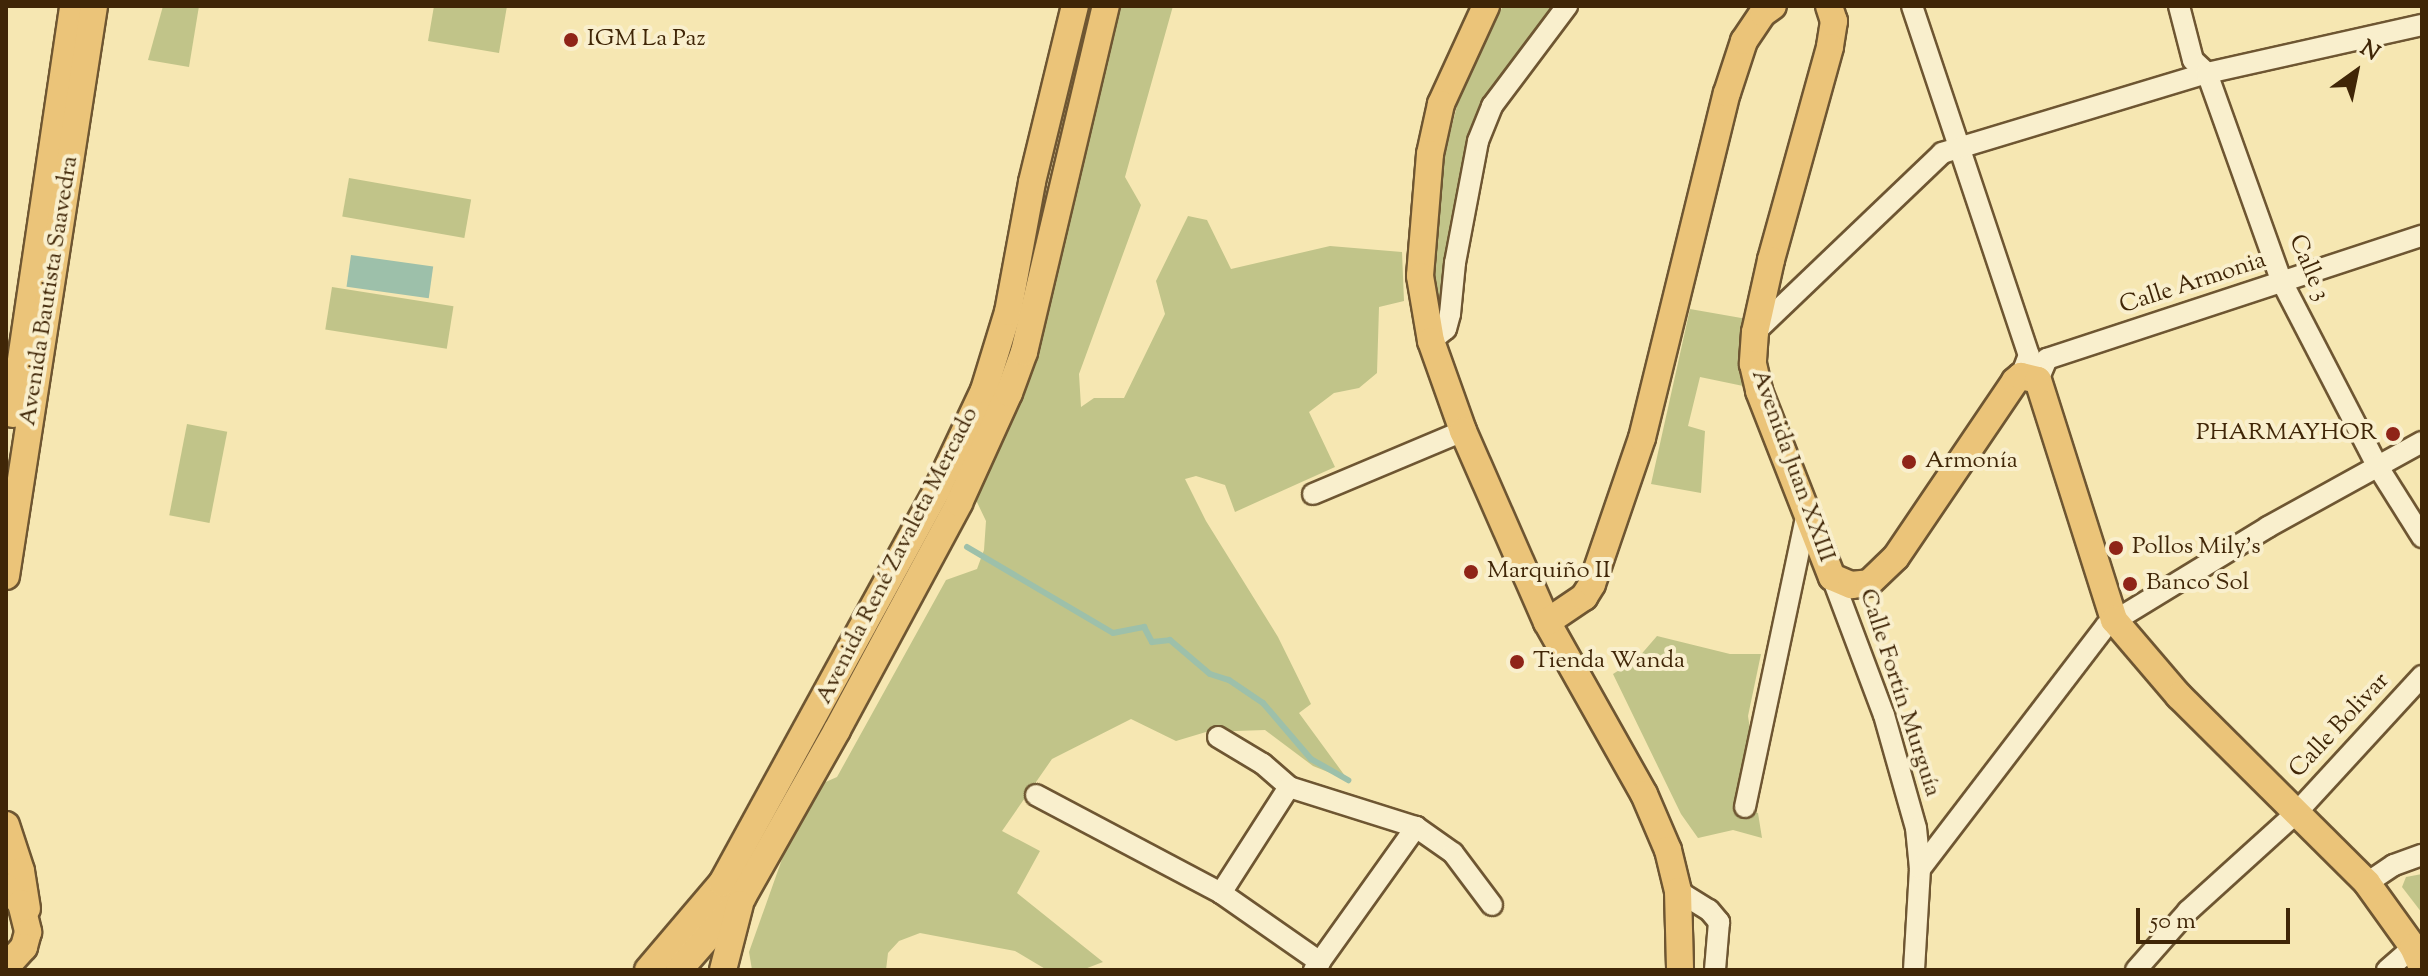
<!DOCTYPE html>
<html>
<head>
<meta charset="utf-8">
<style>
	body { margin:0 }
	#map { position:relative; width:2428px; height:976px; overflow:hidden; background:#f6e7b2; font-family:"Sorts Mill Goudy",serif }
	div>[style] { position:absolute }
	.green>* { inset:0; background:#c1c489; transform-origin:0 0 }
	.water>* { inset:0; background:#9dc0aa; transform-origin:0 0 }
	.stream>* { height:6px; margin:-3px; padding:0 3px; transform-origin:3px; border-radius:3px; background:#9dc0aa }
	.roads { filter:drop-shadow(2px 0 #6e5632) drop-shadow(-2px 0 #6e5632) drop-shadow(0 2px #6e5632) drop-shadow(0 -2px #6e5632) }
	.minor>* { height:20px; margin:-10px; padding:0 10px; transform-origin:10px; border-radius:10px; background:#f9efcd }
	.major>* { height:26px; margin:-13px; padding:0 13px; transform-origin:13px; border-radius:13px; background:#ebc479 }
	.dots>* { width:22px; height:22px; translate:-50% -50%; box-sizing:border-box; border:4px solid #f9efcd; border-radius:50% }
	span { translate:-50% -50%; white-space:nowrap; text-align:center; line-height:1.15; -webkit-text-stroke:8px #f9efcd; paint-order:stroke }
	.poi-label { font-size:24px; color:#402607 }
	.left { translate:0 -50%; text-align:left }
	.right { translate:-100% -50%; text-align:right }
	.street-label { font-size:24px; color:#402607 }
	.frame { position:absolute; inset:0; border:8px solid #402607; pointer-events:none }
	.north { position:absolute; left:2316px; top:32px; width:80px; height:80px; -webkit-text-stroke:6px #f9efcd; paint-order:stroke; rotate:33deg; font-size:22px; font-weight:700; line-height:32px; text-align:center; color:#402607 }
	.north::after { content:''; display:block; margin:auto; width:28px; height:36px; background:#402607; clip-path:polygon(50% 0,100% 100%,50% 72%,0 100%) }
	.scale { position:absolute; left:2136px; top:908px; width:154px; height:36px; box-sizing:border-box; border:4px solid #402607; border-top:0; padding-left:10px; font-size:24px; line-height:28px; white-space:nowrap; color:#402607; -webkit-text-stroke:6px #f9efcd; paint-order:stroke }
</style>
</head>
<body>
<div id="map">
	<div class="green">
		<div style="clip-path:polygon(163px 6px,199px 6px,189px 67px,148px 60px)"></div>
		<div style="clip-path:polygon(434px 6px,507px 6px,499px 53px,428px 41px)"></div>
		<div style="clip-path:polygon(1121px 6px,1173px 6px,1125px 177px,1141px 205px,1079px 374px,1081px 407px,1094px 398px,1124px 398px,1165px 314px,1156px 281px,1188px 216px,1207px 220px,1231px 269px,1330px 246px,1402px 252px,1404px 301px,1379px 307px,1377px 373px,1359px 388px,1334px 393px,1309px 412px,1335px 467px,1235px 512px,1225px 485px,1196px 476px,1185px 479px,1206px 521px,1278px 637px,1311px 704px,1299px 713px,1348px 780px,1313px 766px,1265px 730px,1206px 732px,1176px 741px,1131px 719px,1052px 759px,1002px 831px,1040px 851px,1017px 893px,1103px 962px,1082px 970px,1047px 970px,1015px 951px,920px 933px,899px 941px,888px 953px,886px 970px,752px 970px,749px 952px,792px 831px,814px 787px,837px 777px,946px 580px,977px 569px,984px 550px,986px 521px,975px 498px,1020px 400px,1049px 305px)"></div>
		<div style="clip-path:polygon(1503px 6px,1554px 6px,1500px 78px,1471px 135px,1453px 213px,1439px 317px,1434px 266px,1436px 189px,1463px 82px)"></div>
		<div style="left:349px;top:178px;width:124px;height:39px;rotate:10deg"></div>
		<div style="left:332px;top:287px;width:123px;height:43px;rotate:9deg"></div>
		<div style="clip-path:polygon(1690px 309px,1747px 319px,1748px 387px,1700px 377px,1688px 426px,1705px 431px,1701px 493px,1651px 484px)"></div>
		<div style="left:187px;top:424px;width:41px;height:93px;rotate:11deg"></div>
		<div style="clip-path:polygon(1657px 636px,1730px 654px,1761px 654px,1748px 716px,1751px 736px,1736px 808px,1758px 813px,1762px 838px,1733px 830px,1698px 838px,1681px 814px,1613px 674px,1638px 658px)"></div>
		<div style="clip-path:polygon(2422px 874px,2422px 913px,2402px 887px,2406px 877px)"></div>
	</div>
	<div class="water">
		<div style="left:351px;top:255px;width:83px;height:32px;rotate:8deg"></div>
	</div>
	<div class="stream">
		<div style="left:967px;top:547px;width:169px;rotate:30.5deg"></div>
		<div style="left:1113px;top:633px;width:32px;rotate:-11deg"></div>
		<div style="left:1144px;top:627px;width:17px;rotate:62deg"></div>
		<div style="left:1152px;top:642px;width:18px;rotate:-6deg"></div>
		<div style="left:1170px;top:640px;width:52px;rotate:40.4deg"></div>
		<div style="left:1210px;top:674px;width:20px;rotate:18deg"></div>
		<div style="left:1229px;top:680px;width:41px;rotate:34.1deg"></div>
		<div style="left:1263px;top:703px;width:74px;rotate:49.4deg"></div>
		<div style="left:1311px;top:759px;width:43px;rotate:29.6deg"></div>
	</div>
	<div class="roads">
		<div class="minor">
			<div style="left:1912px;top:6px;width:368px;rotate:71.5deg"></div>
			<div style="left:2029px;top:355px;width:22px;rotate:111deg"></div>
			<div style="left:2179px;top:6px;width:56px;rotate:75.5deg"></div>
			<div style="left:2193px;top:60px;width:19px;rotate:43deg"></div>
			<div style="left:2207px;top:73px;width:222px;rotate:70.3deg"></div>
			<div style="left:2282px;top:282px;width:208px;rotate:62.6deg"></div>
			<div style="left:2378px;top:467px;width:83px;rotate:57.8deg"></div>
			<div style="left:1755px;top:332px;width:259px;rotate:-43.7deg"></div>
			<div style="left:1942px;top:153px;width:277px;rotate:-16.8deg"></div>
			<div style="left:2207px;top:73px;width:220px;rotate:-12.6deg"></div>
			<div style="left:1431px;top:341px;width:19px;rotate:-39deg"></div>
			<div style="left:1446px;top:329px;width:16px;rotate:-75deg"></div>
			<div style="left:1450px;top:314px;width:51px;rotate:-84.4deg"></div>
			<div style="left:1455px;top:263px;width:124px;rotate:-79.3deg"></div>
			<div style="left:1478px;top:141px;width:38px;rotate:-68deg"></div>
			<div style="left:1492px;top:106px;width:125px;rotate:-53.1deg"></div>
			<div style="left:2038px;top:380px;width:23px;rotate:-67deg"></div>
			<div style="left:2047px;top:359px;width:395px;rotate:-18.2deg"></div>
			<div style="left:1313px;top:494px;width:163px;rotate:-22.8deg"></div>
			<div style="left:1832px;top:577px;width:147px;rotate:69.4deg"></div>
			<div style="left:1884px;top:715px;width:117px;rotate:74.2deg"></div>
			<div style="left:1916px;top:828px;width:41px;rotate:84.4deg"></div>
			<div style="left:1920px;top:869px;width:101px;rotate:93.4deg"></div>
			<div style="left:1218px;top:737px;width:52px;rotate:31deg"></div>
			<div style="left:1263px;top:764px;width:35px;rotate:41deg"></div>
			<div style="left:1289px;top:787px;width:133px;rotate:17.5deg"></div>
			<div style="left:1416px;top:827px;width:45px;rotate:35.1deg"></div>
			<div style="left:1453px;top:853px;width:65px;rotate:53.1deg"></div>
			<div style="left:1036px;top:795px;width:209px;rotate:27.9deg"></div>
			<div style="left:1221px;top:893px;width:121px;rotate:34.9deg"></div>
			<div style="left:1745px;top:807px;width:299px;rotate:-78.1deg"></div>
			<div style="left:1920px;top:869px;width:306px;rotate:-52.6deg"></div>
			<div style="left:2106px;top:626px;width:190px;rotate:-31.4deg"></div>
			<div style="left:2268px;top:527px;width:176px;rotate:-28.9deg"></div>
			<div style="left:2367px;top:883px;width:32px;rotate:-34deg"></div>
			<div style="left:2394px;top:865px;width:30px;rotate:-20deg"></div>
			<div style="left:1678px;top:891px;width:36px;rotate:32deg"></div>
			<div style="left:1709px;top:910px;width:16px;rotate:50deg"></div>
			<div style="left:1719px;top:922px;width:48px;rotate:94.8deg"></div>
			<div style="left:1221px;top:893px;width:126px;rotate:-57.3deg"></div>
			<div style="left:1314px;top:970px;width:176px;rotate:-54.5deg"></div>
			<div style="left:2136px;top:970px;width:79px;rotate:-48.6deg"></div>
			<div style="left:2188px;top:911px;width:147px;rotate:-42.2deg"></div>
			<div style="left:2297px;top:812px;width:185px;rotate:-47.4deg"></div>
			<div style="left:2387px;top:970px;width:35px;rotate:-41deg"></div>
		</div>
		<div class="major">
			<div style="left:1486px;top:6px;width:108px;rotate:114.7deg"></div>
			<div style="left:1441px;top:104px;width:51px;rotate:102.4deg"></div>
			<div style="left:1430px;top:154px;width:122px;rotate:94.7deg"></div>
			<div style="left:1420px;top:276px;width:66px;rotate:80.4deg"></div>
			<div style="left:1431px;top:341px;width:96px;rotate:70.4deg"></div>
			<div style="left:1463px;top:431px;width:209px;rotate:66.3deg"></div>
			<div style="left:1547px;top:622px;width:197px;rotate:60.6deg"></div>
			<div style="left:1644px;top:794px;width:61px;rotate:66.8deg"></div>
			<div style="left:1668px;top:850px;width:42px;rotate:76.3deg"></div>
			<div style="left:1678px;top:891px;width:79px;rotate:88.5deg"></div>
			<div style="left:1829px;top:6px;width:16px;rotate:72deg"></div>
			<div style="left:1834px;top:21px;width:26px;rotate:99deg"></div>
			<div style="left:1830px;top:47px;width:221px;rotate:105.5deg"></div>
			<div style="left:1771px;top:260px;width:74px;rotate:102.5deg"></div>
			<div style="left:1755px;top:332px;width:32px;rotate:94deg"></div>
			<div style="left:1753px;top:364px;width:28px;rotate:77deg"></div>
			<div style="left:1759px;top:391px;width:200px;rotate:68.6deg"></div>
			<div style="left:1832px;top:577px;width:21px;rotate:23deg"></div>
			<div style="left:1851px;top:585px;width:18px;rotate:-6deg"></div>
			<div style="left:1869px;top:583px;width:37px;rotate:-44deg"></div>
			<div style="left:1896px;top:557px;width:212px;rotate:-55.9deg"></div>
			<div style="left:2015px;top:381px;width:8px;rotate:-40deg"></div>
			<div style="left:2021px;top:376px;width:17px;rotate:13deg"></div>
			<div style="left:2038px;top:380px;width:252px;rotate:72.4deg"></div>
			<div style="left:2114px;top:620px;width:100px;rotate:49.5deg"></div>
			<div style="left:2179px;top:696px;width:265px;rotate:44.8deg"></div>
			<div style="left:2367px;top:883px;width:79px;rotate:54.3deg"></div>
			<div style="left:2413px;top:947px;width:22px;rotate:66deg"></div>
			<div style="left:13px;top:414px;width:412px;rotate:-81.6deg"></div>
			<div style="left:6px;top:576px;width:577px;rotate:-81.22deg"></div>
			<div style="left:1547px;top:622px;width:45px;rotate:-34deg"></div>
			<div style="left:1584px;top:597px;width:15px;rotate:-58deg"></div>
			<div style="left:1592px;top:584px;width:154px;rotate:-71.1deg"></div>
			<div style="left:1642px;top:438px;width:355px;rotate:-76.2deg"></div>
			<div style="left:1727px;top:93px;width:55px;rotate:-71.9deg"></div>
			<div style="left:1744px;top:41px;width:34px;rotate:-56deg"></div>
			<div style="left:1763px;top:13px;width:12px;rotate:-35deg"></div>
			<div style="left:6px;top:825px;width:48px;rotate:71.9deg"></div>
			<div style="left:21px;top:871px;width:38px;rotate:81deg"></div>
			<div style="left:6px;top:887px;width:22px;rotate:47deg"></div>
			<div style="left:21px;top:903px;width:30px;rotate:76deg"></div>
			<div style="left:28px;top:932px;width:16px;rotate:105deg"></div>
			<div style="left:24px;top:947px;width:27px;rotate:132deg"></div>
			<div style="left:648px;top:970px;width:114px;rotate:-49.6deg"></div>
			<div style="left:722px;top:883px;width:448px;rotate:-61.3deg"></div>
			<div style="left:937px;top:490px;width:110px;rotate:-64.8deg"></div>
			<div style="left:984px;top:390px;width:82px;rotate:-72.9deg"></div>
			<div style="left:1008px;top:312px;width:132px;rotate:-79.5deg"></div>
			<div style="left:1032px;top:182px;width:181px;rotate:-76.3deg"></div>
			<div style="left:679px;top:970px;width:96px;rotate:-48.8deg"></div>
			<div style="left:742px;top:898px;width:193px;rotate:-60.5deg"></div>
			<div style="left:837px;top:730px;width:258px;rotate:-61.7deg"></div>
			<div style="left:959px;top:503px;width:121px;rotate:-65.6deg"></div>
			<div style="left:1009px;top:393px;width:44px;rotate:-69.9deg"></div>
			<div style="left:1024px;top:352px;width:356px;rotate:-76.7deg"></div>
			<div style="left:723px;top:970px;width:68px;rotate:-75.6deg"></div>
		</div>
	</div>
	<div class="dots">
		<div style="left:571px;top:40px;background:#8f2418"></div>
		<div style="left:2393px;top:434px;background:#8f2418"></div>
		<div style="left:1909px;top:462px;background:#8f2418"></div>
		<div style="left:2116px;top:548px;background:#8f2418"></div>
		<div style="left:1471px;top:572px;background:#8f2418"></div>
		<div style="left:2130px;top:584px;background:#8f2418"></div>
		<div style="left:1517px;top:662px;background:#8f2418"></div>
	</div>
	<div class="poi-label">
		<span class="left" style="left:587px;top:40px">IGM La Paz</span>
		<span class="right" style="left:2377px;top:434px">PHARMAYHOR</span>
		<span class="left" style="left:1925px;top:462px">Armonía</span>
		<span class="left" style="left:2132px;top:548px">Pollos Mily's</span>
		<span class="left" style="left:1487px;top:572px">Marquiño II</span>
		<span class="left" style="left:2146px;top:584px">Banco Sol</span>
		<span class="left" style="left:1533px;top:662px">Tienda Wanda</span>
	</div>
	<div class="street-label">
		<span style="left:2308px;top:268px;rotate:67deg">Calle 3</span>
		<span style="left:2193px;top:284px;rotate:-18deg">Calle Armonia</span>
		<span style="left:50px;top:291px;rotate:-81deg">Avenida Bautista Saavedra</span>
		<span style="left:1792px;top:466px;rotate:70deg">Avenida Juan XXIII</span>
		<span style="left:898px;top:556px;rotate:-63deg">Avenida René Zavaleta Mercado</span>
		<span style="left:1899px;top:693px;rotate:72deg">Calle Fortín Murguía</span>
		<span style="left:2340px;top:726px;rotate:-47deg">Calle Bolivar</span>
	</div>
	<div class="frame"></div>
	<div class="north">N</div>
	<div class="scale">50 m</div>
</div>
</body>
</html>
